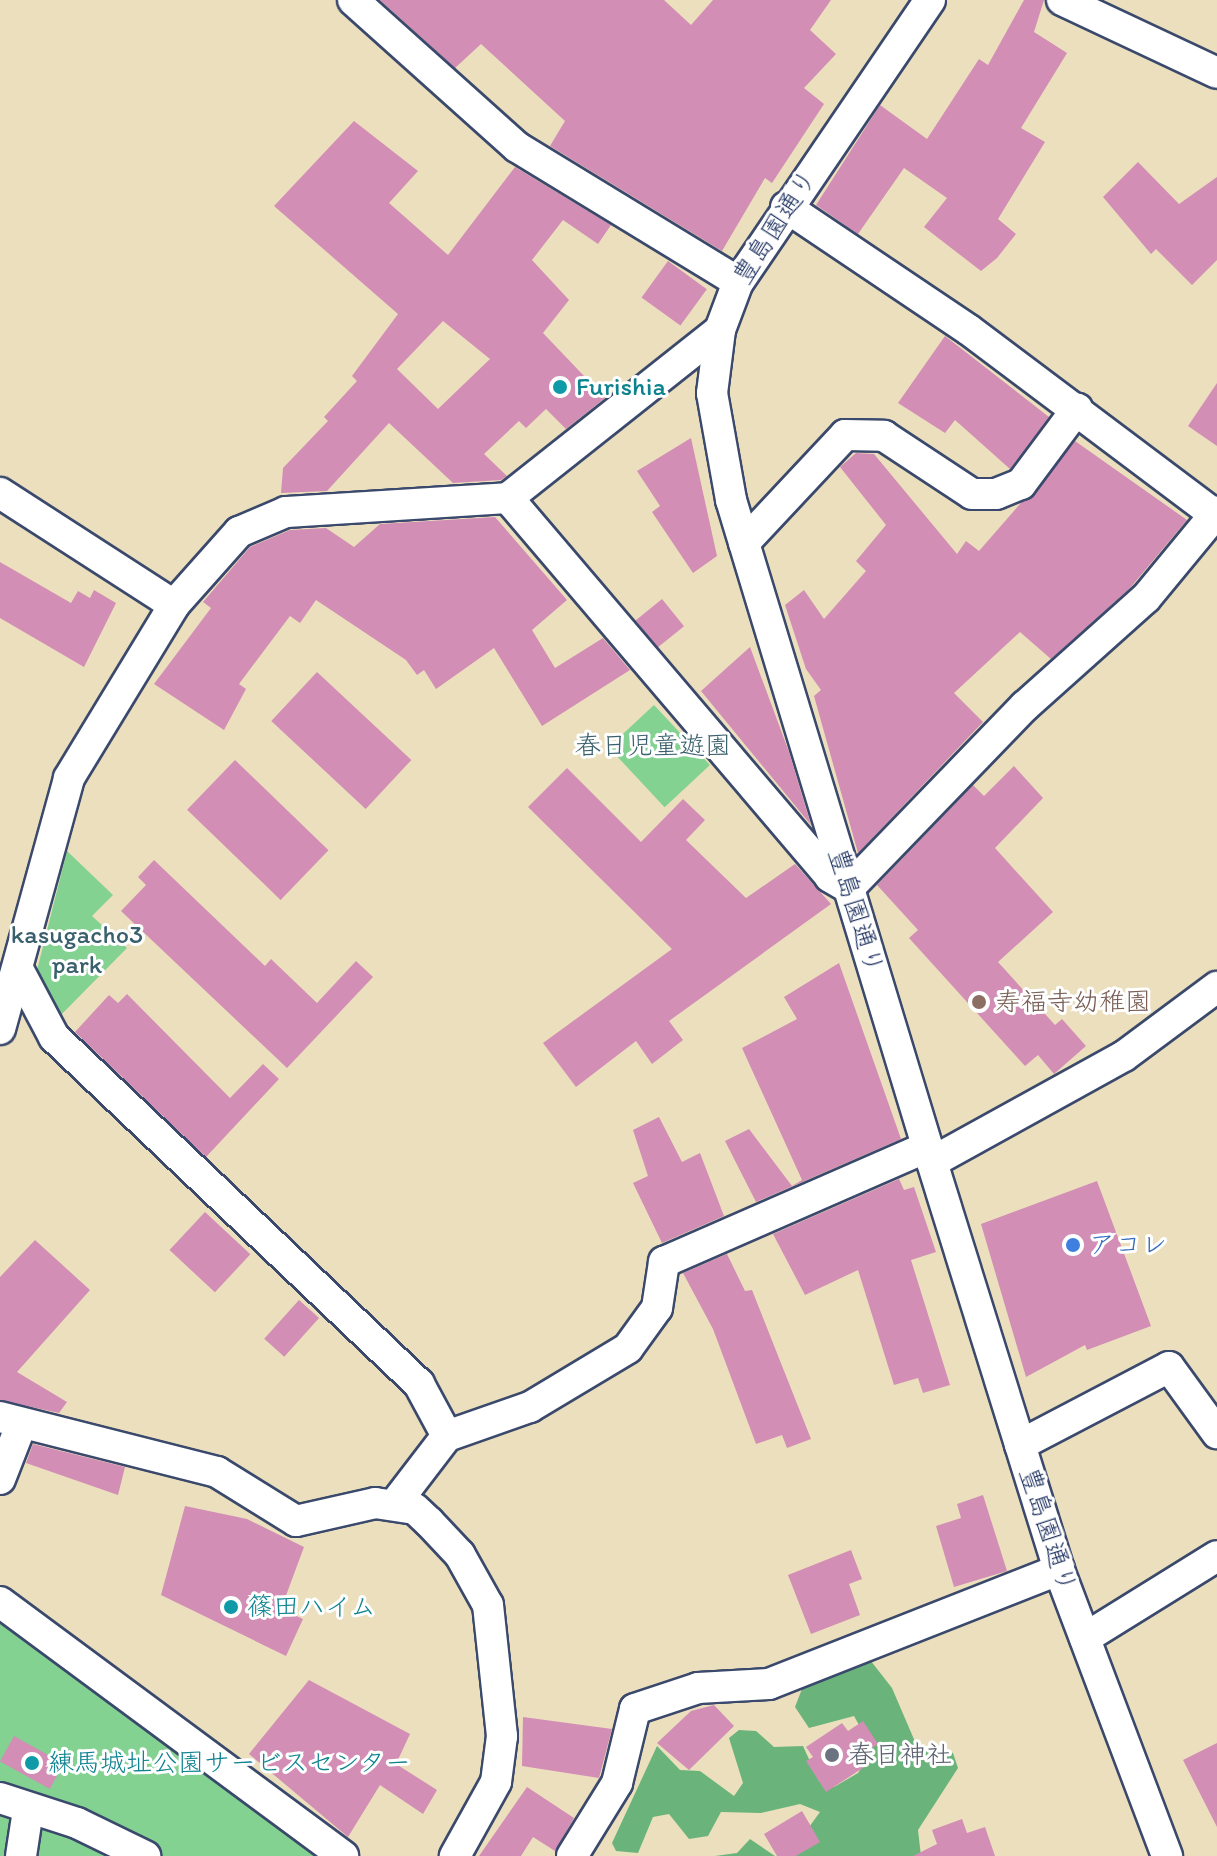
<!DOCTYPE html>
<html>
<head>
<meta charset="utf-8">
<style>
	body { margin:0 }
	#map { position:relative; width:1217px; height:1856px; overflow:hidden; background:#ecdfbd; font-family:Itim,"Klee One",sans-serif }
	div>[style] { position:absolute }
	.green>* { inset:0; background:#83d291; transform-origin:0 0 }
	.forest>* { inset:0; background:#6ab47b }
	.building>* { inset:0; background:#d28eb5; transform-origin:0 0 }
	.roads { filter:drop-shadow(2px 0 #3a496c) drop-shadow(-2px 0 #3a496c) drop-shadow(0 2px #3a496c) drop-shadow(0 -2px #3a496c) }
	.minor>* { height:30px; margin:-15px; padding:0 15px; transform-origin:15px; border-radius:15px; background:#fff }
	.dots>* { width:22px; height:22px; translate:-50% -50%; box-sizing:border-box; border:4px solid #fff; border-radius:50% }
	span { translate:-50% -50%; white-space:nowrap; text-align:center; line-height:1.15; -webkit-text-stroke:6px #fff; paint-order:stroke }
	.street-label { font-size:26px; color:#1b2f5e }
	.culture-label { font-size:26px; color:#0d838f }
	.left { translate:0 -50%; text-align:left }
	.park-label { font-size:26px; color:#3a606d }
	.education-label { font-size:26px; color:#785e54 }
	.shop-label { font-size:26px; color:#366cbe }
	.worship-label { font-size:26px; color:#5b616d }
</style>
</head>
<body>
<div id="map">
	<div class="green">
		<div style="left:654px;top:705px;width:82px;height:62px;rotate:47deg"></div>
		<div style="clip-path:polygon(67px 851px,113px 895px,92px 916px,127px 948px,57px 1019px,35px 978px)"></div>
		<div style="clip-path:polygon(0 1623px,90px 1687px,319px 1856px,0 1856px)"></div>
	</div>
	<div class="forest">
		<div style="clip-path:polygon(867px 1656px,892px 1688px,919px 1751px,936px 1746px,953px 1753px,958px 1768px,918px 1830px,921px 1856px,788px 1856px,820px 1812px,800px 1804px,761px 1813px,721px 1812px,708px 1836px,689px 1839px,669px 1814px,653px 1817px,638px 1853px,616px 1851px,612px 1843px,657px 1746px,680px 1770px,700px 1771px,734px 1796px,743px 1783px,729px 1738px,739px 1730px,756px 1731px,774px 1747px,803px 1746px,819px 1781px,834px 1787px,858px 1773px,873px 1750px,854px 1716px,809px 1728px,795px 1707px,805px 1681px)"></div>
		<div style="clip-path:polygon(750px 1839px,775px 1856px,715px 1856px,737px 1853px)"></div>
	</div>
	<div class="building">
		<div style="clip-path:polygon(380px 0,664px 0,691px 25px,713px 0,831px 0,810px 30px,836px 54px,804px 88px,824px 104px,772px 183px,765px 178px,722px 251px,550px 146px,565px 121px,481px 44px,455px 68px)"></div>
		<div style="clip-path:polygon(1024px 0,1044px 0,1034px 32px,1067px 53px,1021px 128px,1045px 142px,998px 219px,1016px 234px,997px 258px,981px 271px,924px 227px,947px 198px,904px 168px,858px 234px,816px 205px,880px 105px,927px 139px,979px 59px,988px 65px)"></div>
		<div style="clip-path:polygon(evenodd,354px 121px,418px 171px,389px 203px,448px 255px,515px 167px,611px 225px,598px 244px,563px 220px,532px 260px,569px 300px,543px 333px,605px 398px,566px 429px,546px 409px,526px 428px,519px 421px,484px 454px,507px 476px,501px 480px,453px 483px,389px 423px,327px 491px,281px 493px,283px 468px,328px 421px,324px 417px,357px 381px,352px 376px,398px 314px,274px 206px,354px 121px,443px 321px,490px 359px,438px 409px,397px 369px,443px 321px)"></div>
		<div style="clip-path:polygon(1138px 162px,1179px 204px,1217px 177px,1217px 260px,1192px 285px,1156px 249px,1151px 254px,1103px 197px)"></div>
		<div style="left:668px;top:261px;width:48px;height:45px;rotate:36deg"></div>
		<div style="clip-path:polygon(945px 336px,1049px 417px,1010px 469px,955px 420px,945px 433px,898px 403px)"></div>
		<div style="clip-path:polygon(1217px 383px,1217px 446px,1188px 426px)"></div>
		<div style="clip-path:polygon(691px 438px,717px 556px,693px 573px,652px 512px,660px 506px,637px 471px)"></div>
		<div style="clip-path:polygon(1075px 441px,1187px 520px,1130px 588px,1051px 659px,1020px 632px,954px 693px,983px 722px,858px 853px,814px 696px,821px 690px,806px 669px,785px 605px,804px 590px,824px 619px,866px 571px,856px 561px,886px 525px,840px 467px,856px 453px,874px 454px,957px 554px,966px 541px,979px 551px)"></div>
		<div style="clip-path:polygon(495px 517px,567px 600px,532px 630px,555px 668px,603px 638px,630px 670px,542px 726px,494px 648px,436px 689px,424px 670px,417px 675px,406px 660px,316px 600px,300px 623px,290px 616px,239px 684px,246px 689px,224px 730px,154px 684px,211px 608px,203px 602px,250px 547px,290px 530px,326px 528px,354px 547px,380px 524px)"></div>
		<div style="clip-path:polygon(0 562px,71px 603px,78px 591px,90px 598px,94px 590px,116px 603px,84px 667px,0 618px)"></div>
		<div style="left:662px;top:599px;width:35px;height:34px;rotate:51deg"></div>
		<div style="clip-path:polygon(750px 647px,789px 752px,811px 825px,701px 691px)"></div>
		<div style="left:317px;top:672px;width:129px;height:67px;rotate:43deg"></div>
		<div style="left:235px;top:760px;width:130px;height:69px;rotate:44deg"></div>
		<div style="clip-path:polygon(1014px 766px,1043px 798px,995px 848px,1053px 912px,998px 962px,1055px 1025px,1062px 1019px,1086px 1046px,1054px 1074px,1038px 1055px,1025px 1066px,909px 938px,918px 930px,877px 885px,973px 785px,984px 796px)"></div>
		<div style="clip-path:polygon(567px 768px,641px 842px,683px 799px,705px 820px,686px 840px,746px 898px,795px 864px,831px 904px,669px 1021px,683px 1040px,652px 1064px,636px 1041px,576px 1087px,543px 1043px,672px 949px,528px 807px)"></div>
		<div style="clip-path:polygon(154px 860px,265px 966px,271px 959px,317px 1003px,356px 961px,373px 977px,287px 1068px,121px 911px,146px 885px,138px 877px)"></div>
		<div style="clip-path:polygon(839px 963px,901px 1139px,756px 1202px,725px 1141px,749px 1129px,792px 1186px,802px 1180px,742px 1048px,797px 1019px,784px 997px)"></div>
		<div style="clip-path:polygon(127px 994px,230px 1098px,263px 1064px,279px 1079px,206px 1157px,75px 1032px,109px 995px,118px 1003px)"></div>
		<div style="clip-path:polygon(659px 1117px,682px 1162px,700px 1153px,724px 1216px,662px 1243px,633px 1183px,648px 1176px,633px 1130px)"></div>
		<div style="clip-path:polygon(899px 1179px,904px 1190px,914px 1187px,936px 1252px,911px 1260px,950px 1385px,923px 1393px,918px 1378px,894px 1385px,858px 1270px,805px 1295px,773px 1234px)"></div>
		<div style="clip-path:polygon(1097px 1181px,1151px 1326px,1087px 1350px,1085px 1345px,1026px 1377px,981px 1224px)"></div>
		<div style="left:205px;top:1212px;width:62px;height:52px;rotate:43deg"></div>
		<div style="clip-path:polygon(35px 1240px,90px 1290px,17px 1372px,67px 1402px,59px 1413px,0 1400px,0 1277px)"></div>
		<div style="clip-path:polygon(727px 1254px,745px 1291px,752px 1290px,811px 1439px,787px 1448px,782px 1435px,756px 1444px,713px 1329px,683px 1273px)"></div>
		<div style="left:299px;top:1300px;width:27px;height:52px;rotate:42deg"></div>
		<div style="clip-path:polygon(33px 1444px,125px 1467px,118px 1495px,26px 1463px)"></div>
		<div style="clip-path:polygon(983px 1495px,1007px 1571px,954px 1587px,936px 1526px,961px 1518px,957px 1504px)"></div>
		<div style="clip-path:polygon(185px 1506px,247px 1519px,304px 1547px,281px 1609px,303px 1619px,286px 1656px,161px 1595px)"></div>
		<div style="clip-path:polygon(851px 1550px,862px 1579px,849px 1584px,860px 1615px,811px 1634px,788px 1575px)"></div>
		<div style="clip-path:polygon(309px 1680px,410px 1734px,396px 1764px,437px 1790px,423px 1814px,380px 1785px,348px 1837px,249px 1754px)"></div>
		<div style="clip-path:polygon(714px 1705px,734px 1726px,689px 1770px,657px 1743px,691px 1711px)"></div>
		<div style="clip-path:polygon(523px 1717px,612px 1729px,599px 1778px,522px 1766px)"></div>
		<div style="clip-path:polygon(863px 1721px,878px 1744px,863px 1754px,869px 1764px,826px 1792px,806px 1761px,813px 1757px,806px 1747px,842px 1723px,848px 1731px)"></div>
		<div style="left:14px;top:1736px;width:57px;height:29px;rotate:29deg"></div>
		<div style="clip-path:polygon(1217px 1743px,1217px 1827px,1183px 1760px)"></div>
		<div style="clip-path:polygon(527px 1787px,574px 1818px,555px 1851px,533px 1837px,521px 1856px,479px 1856px)"></div>
		<div style="clip-path:polygon(802px 1811px,820px 1842px,796px 1856px,777px 1856px,764px 1834px)"></div>
		<div style="clip-path:polygon(962px 1819px,967px 1833px,985px 1827px,995px 1856px,913px 1856px,937px 1844px,932px 1830px)"></div>
	</div>
	<div class="roads">
		<div class="minor">
			<div style="left:353px;top:0;width:220px;rotate:41.9deg"></div>
			<div style="left:517px;top:147px;width:259px;rotate:31.4deg"></div>
			<div style="left:930px;top:0;width:341px;rotate:124.2deg"></div>
			<div style="left:738px;top:282px;width:51px;rotate:110.6deg"></div>
			<div style="left:720px;top:330px;width:64px;rotate:97.2deg"></div>
			<div style="left:712px;top:393px;width:109px;rotate:79.9deg"></div>
			<div style="left:731px;top:500px;width:692px;rotate:73.11deg"></div>
			<div style="left:932px;top:1162px;width:427px;rotate:72.7deg"></div>
			<div style="left:1059px;top:1570px;width:306px;rotate:69.3deg"></div>
			<div style="left:1062px;top:0;width:171px;rotate:25.2deg"></div>
			<div style="left:786px;top:207px;width:220px;rotate:33.9deg"></div>
			<div style="left:969px;top:330px;width:310px;rotate:36.9deg"></div>
			<div style="left:0;top:493px;width:207px;rotate:32.8deg"></div>
			<div style="left:508px;top:498px;width:497px;rotate:49.6deg"></div>
			<div style="left:830px;top:877px;width:22px;rotate:30deg"></div>
			<div style="left:849px;top:888px;width:253px;rotate:-46deg"></div>
			<div style="left:1025px;top:706px;width:162px;rotate:-41.8deg"></div>
			<div style="left:1146px;top:598px;width:112px;rotate:-50.5deg"></div>
			<div style="left:744px;top:543px;width:148px;rotate:-46.9deg"></div>
			<div style="left:845px;top:435px;width:39px;rotate:1deg"></div>
			<div style="left:884px;top:436px;width:105px;rotate:33.4deg"></div>
			<div style="left:972px;top:494px;width:24px"></div>
			<div style="left:996px;top:494px;width:27px;rotate:-22deg"></div>
			<div style="left:1021px;top:484px;width:94px;rotate:-53.3deg"></div>
			<div style="left:18px;top:969px;width:77px;rotate:62.1deg"></div>
			<div style="left:54px;top:1037px;width:504px;rotate:43.55deg"></div>
			<div style="left:419px;top:1384px;width:59px;rotate:61.7deg"></div>
			<div style="left:0;top:1029px;width:260px;rotate:-74.6deg"></div>
			<div style="left:69px;top:778px;width:202px;rotate:-58.7deg"></div>
			<div style="left:174px;top:605px;width:98px;rotate:-48.3deg"></div>
			<div style="left:239px;top:532px;width:51px;rotate:-23.1deg"></div>
			<div style="left:286px;top:512px;width:222px;rotate:-3.6deg"></div>
			<div style="left:508px;top:498px;width:270px;rotate:-38.4deg"></div>
			<div style="left:932px;top:1162px;width:219px;rotate:-28.9deg"></div>
			<div style="left:1124px;top:1056px;width:116px;rotate:-36.6deg"></div>
			<div style="left:0;top:1417px;width:224px;rotate:14.2deg"></div>
			<div style="left:217px;top:1472px;width:93px;rotate:31.8deg"></div>
			<div style="left:296px;top:1521px;width:81px;rotate:-12.8deg"></div>
			<div style="left:375px;top:1503px;width:40px;rotate:8.5deg"></div>
			<div style="left:415px;top:1509px;width:19px;rotate:43deg"></div>
			<div style="left:429px;top:1522px;width:45px;rotate:46.8deg"></div>
			<div style="left:460px;top:1555px;width:57px;rotate:60.8deg"></div>
			<div style="left:488px;top:1605px;width:132px;rotate:83.9deg"></div>
			<div style="left:502px;top:1736px;width:46px;rotate:97.4deg"></div>
			<div style="left:496px;top:1782px;width:85px;rotate:119deg"></div>
			<div style="left:1020px;top:1445px;width:168px;rotate:-27.6deg"></div>
			<div style="left:1169px;top:1367px;width:82px;rotate:54deg"></div>
			<div style="left:0;top:1479px;width:58px;rotate:-68.7deg"></div>
			<div style="left:394px;top:1505px;width:87px;rotate:-52.5deg"></div>
			<div style="left:447px;top:1436px;width:88px;rotate:-19.3deg"></div>
			<div style="left:530px;top:1407px;width:114px;rotate:-31deg"></div>
			<div style="left:628px;top:1348px;width:49px;rotate:-54.1deg"></div>
			<div style="left:657px;top:1308px;width:47px;rotate:-81.3deg"></div>
			<div style="left:664px;top:1262px;width:287px;rotate:-23.6deg"></div>
			<div style="left:0;top:1602px;width:427px;rotate:36.5deg"></div>
			<div style="left:1085px;top:1638px;width:155px;rotate:-31.8deg"></div>
			<div style="left:0;top:1798px;width:81px;rotate:18deg"></div>
			<div style="left:77px;top:1823px;width:76px;rotate:25.9deg"></div>
			<div style="left:21px;top:1856px;width:47px;rotate:-81.3deg"></div>
			<div style="left:572px;top:1856px;width:86px;rotate:-58.3deg"></div>
			<div style="left:617px;top:1783px;width:76px;rotate:-76.3deg"></div>
			<div style="left:635px;top:1709px;width:66px;rotate:-18.4deg"></div>
			<div style="left:698px;top:1688px;width:71px;rotate:-3.2deg"></div>
			<div style="left:769px;top:1684px;width:312px;rotate:-21.5deg"></div>
		</div>
	</div>
	<div class="dots">
		<div style="left:560px;top:387px;background:#0f9aa8"></div>
		<div style="left:979px;top:1002px;background:#8d6e63"></div>
		<div style="left:1073px;top:1245px;background:#3f7fe0"></div>
		<div style="left:231px;top:1607px;background:#0f9aa8"></div>
		<div style="left:832px;top:1755px;background:#6b7280"></div>
		<div style="left:32px;top:1763px;background:#0f9aa8"></div>
	</div>
	<div class="street-label">
		<span style="left:775px;top:227px;rotate:-57deg">豊島園通り</span>
		<span style="left:856px;top:911px;rotate:73deg">豊島園通り</span>
		<span style="left:1048px;top:1530px;rotate:72deg">豊島園通り</span>
	</div>
	<div class="culture-label">
		<span class="left" style="left:576px;top:387px">Furishia</span>
		<span class="left" style="left:247px;top:1607px">篠田ハイム</span>
		<span class="left" style="left:48px;top:1763px">練馬城址公園サービスセンター</span>
	</div>
	<div class="park-label">
		<span style="left:653px;top:746px">春日児童遊園</span>
		<span style="left:77px;top:950px">kasugacho3<br>park</span>
	</div>
	<div class="education-label">
		<span class="left" style="left:995px;top:1002px">寿福寺幼稚園</span>
	</div>
	<div class="shop-label">
		<span class="left" style="left:1089px;top:1245px">アコレ</span>
	</div>
	<div class="worship-label">
		<span class="left" style="left:848px;top:1755px">春日神社</span>
	</div>
</div>
</body>
</html>
